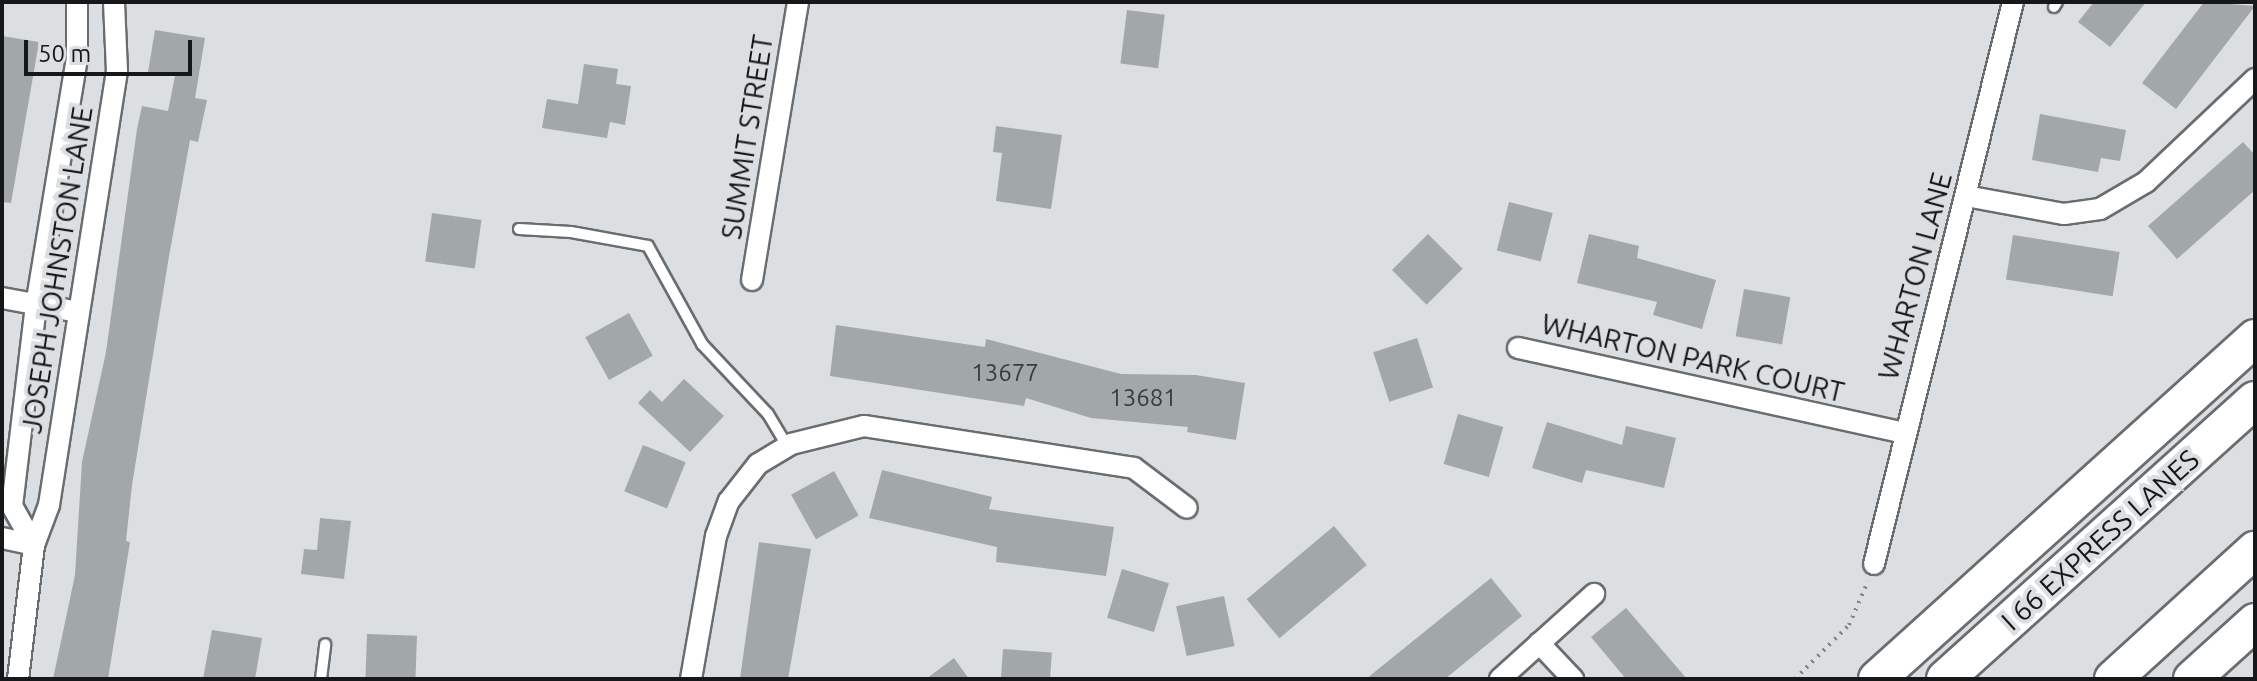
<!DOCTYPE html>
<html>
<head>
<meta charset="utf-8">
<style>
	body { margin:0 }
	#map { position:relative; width:2257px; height:681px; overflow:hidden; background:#dbdfe2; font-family:Ubuntu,sans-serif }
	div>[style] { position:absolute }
	.building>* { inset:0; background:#a2a7a8; transform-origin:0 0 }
	.path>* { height:4px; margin-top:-2px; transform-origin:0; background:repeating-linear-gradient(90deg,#828587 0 2px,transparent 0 8px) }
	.roads { filter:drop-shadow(2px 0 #696d70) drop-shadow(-2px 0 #696d70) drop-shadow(0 2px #696d70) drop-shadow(0 -2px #696d70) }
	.lane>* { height:10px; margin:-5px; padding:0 5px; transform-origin:5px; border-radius:5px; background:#fff }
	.street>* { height:20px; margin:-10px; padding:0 10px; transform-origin:10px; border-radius:10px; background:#fff }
	.highway>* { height:36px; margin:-18px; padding:0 18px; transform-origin:18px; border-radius:18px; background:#fff }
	span { translate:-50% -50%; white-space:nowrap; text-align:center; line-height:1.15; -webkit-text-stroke:8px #dbdfe2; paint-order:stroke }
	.number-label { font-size:24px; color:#393b3c }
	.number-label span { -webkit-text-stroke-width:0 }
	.street-label { font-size:28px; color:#161718 }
	.frame { position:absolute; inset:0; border:4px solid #161718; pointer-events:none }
	.scale { position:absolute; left:24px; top:40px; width:168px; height:36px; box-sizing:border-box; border:4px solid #161718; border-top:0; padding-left:10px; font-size:24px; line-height:28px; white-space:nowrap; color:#161718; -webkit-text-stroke:6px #dbdfe2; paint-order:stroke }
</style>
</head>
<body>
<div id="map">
	<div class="building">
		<div style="clip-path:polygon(2094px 2px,2146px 2px,2110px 47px,2078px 22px)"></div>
		<div style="clip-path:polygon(2204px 2px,2255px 6px,2176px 109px,2142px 83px)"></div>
		<div style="left:1127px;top:10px;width:38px;height:54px;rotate:7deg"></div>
		<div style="clip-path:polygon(155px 30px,205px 38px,195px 98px,207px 100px,198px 142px,190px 140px,168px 262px,132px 485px,126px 541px,130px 542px,108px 679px,53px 679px,75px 575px,82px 462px,106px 352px,137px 129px,142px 106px,168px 111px,175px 76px,148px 72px)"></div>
		<div style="clip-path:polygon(2px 36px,39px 42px,11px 203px,2px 202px)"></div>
		<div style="clip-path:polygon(584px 64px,618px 69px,616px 84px,631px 86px,625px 125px,610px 122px,607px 138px,542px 128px,547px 99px,578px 104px)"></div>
		<div style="clip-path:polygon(2040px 114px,2126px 130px,2120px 161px,2101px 158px,2098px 172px,2032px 160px)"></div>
		<div style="clip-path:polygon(996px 126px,1062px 135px,1051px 209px,996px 201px,1002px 153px,993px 152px)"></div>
		<div style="clip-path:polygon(2243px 142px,2255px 155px,2255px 190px,2177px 259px,2148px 226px)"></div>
		<div style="left:1509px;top:202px;width:45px;height:50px;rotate:14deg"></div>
		<div style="left:432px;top:213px;width:50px;height:49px;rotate:8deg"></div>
		<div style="left:1428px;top:234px;width:49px;height:51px;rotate:45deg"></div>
		<div style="clip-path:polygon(1589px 234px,1639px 246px,1637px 258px,1716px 280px,1702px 329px,1653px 315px,1657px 302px,1577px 283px)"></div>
		<div style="left:2013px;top:235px;width:108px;height:45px;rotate:9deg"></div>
		<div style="left:1744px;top:289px;width:47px;height:48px;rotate:10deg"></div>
		<div style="left:629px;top:313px;width:49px;height:50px;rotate:61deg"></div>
		<div style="clip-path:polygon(836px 325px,985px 347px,986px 339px,1121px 374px,1196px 375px,1245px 383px,1236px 440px,1187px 432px,1188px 427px,1091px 418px,1026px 398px,1024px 406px,830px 376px)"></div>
		<div style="left:1417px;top:338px;width:52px;height:46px;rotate:72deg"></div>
		<div style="clip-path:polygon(684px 379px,724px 416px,690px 452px,638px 403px,650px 390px,662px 402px)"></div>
		<div style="left:1458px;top:414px;width:47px;height:52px;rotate:16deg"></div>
		<div style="clip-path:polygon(1547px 422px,1622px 445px,1626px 426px,1676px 438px,1664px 488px,1586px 470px,1582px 483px,1532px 468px)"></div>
		<div style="left:643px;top:445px;width:46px;height:50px;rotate:22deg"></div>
		<div style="clip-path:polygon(882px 470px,992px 497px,989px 509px,1114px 527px,1106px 576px,996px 562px,997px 547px,869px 518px)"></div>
		<div style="left:834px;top:471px;width:51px;height:49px;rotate:61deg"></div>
		<div style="clip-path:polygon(320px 518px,351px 521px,344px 579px,301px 574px,304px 549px,317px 550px)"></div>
		<div style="left:1334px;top:526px;width:51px;height:114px;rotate:50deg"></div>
		<div style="clip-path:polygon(759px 542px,811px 549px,788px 679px,740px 679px)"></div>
		<div style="left:1122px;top:569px;width:49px;height:51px;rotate:17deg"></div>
		<div style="clip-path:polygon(1491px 578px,1522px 616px,1445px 679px,1366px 679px)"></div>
		<div style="left:1224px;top:596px;width:51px;height:49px;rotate:78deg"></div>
		<div style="clip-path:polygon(1626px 608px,1687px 679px,1626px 679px,1591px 637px)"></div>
		<div style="clip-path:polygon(212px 630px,262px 638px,255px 679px,203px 679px)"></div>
		<div style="left:367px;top:634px;width:50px;height:45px;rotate:2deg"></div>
		<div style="left:1003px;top:649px;width:49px;height:30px;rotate:4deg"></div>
		<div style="clip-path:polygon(954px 658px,969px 679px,926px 679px)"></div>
	</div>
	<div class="path">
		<div style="left:1795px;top:679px;width:76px;rotate:-45deg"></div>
		<div style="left:1849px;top:625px;width:48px;rotate:-66.6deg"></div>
	</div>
	<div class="roads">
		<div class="lane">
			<div style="left:2054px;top:7px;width:6px;rotate:-59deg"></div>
			<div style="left:519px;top:229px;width:52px;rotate:3.3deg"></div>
			<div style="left:571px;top:232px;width:78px;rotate:10.3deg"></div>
			<div style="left:648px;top:246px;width:112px;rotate:61.1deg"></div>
			<div style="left:702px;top:344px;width:96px;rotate:46.7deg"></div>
			<div style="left:768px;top:414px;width:37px;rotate:59deg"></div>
			<div style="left:321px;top:679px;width:35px;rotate:-83deg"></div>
		</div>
		<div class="street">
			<div style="left:77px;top:2px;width:56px;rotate:90deg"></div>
			<div style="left:77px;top:58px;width:250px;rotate:99.4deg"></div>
			<div style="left:36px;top:305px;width:202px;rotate:96.8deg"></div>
			<div style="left:12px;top:506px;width:45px;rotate:60.6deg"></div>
			<div style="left:34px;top:545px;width:43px;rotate:-69.4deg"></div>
			<div style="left:49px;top:505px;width:439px;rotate:-81.1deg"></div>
			<div style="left:117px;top:71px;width:69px;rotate:-92.5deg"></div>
			<div style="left:1966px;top:196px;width:100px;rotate:10.4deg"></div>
			<div style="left:2064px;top:214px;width:36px;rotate:-8deg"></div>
			<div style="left:2100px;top:209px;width:53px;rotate:-30.4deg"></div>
			<div style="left:2146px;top:182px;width:150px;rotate:-43.4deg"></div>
			<div style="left:752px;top:280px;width:282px;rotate:-80.6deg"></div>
			<div style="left:2px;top:298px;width:77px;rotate:10.4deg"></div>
			<div style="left:1518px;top:348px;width:394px;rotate:12.4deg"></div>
			<div style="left:2px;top:538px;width:33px;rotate:12deg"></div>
			<div style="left:34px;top:545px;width:135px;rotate:96.8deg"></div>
			<div style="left:1874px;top:564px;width:579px;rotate:-76.11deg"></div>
			<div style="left:1539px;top:643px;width:50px;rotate:46.6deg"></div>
			<div style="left:691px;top:679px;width:145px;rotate:-80.1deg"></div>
			<div style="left:716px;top:536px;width:37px;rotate:-70deg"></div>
			<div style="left:729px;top:501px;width:47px;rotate:-51.9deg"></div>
			<div style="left:758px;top:464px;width:39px;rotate:-31deg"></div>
			<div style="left:791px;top:444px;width:75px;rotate:-13.9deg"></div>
			<div style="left:864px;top:426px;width:273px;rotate:8.8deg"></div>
			<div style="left:1134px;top:468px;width:66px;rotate:37deg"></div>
			<div style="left:1500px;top:679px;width:127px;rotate:-42.1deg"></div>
		</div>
		<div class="highway">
			<div style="left:1877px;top:679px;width:509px;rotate:-42.05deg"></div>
			<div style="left:1945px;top:679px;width:417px;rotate:-42deg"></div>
			<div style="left:2113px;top:679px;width:192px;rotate:-42.3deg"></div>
			<div style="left:2192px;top:679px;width:85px;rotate:-42.1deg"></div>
		</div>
	</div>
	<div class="number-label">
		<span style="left:1005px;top:373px">13677</span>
		<span style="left:1143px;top:398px">13681</span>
	</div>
	<div class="street-label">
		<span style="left:747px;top:137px;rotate:-81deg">SUMMIT STREET</span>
		<span style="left:57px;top:270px;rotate:-81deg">JOSEPH JOHNSTON LANE</span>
		<span style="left:1915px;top:276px;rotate:-75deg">WHARTON LANE</span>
		<span style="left:1693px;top:358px;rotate:13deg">WHARTON PARK COURT</span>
		<span style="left:2100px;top:540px;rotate:-42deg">I 66 EXPRESS LANES</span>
	</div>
	<div class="frame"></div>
	<div class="scale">50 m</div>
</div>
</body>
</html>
